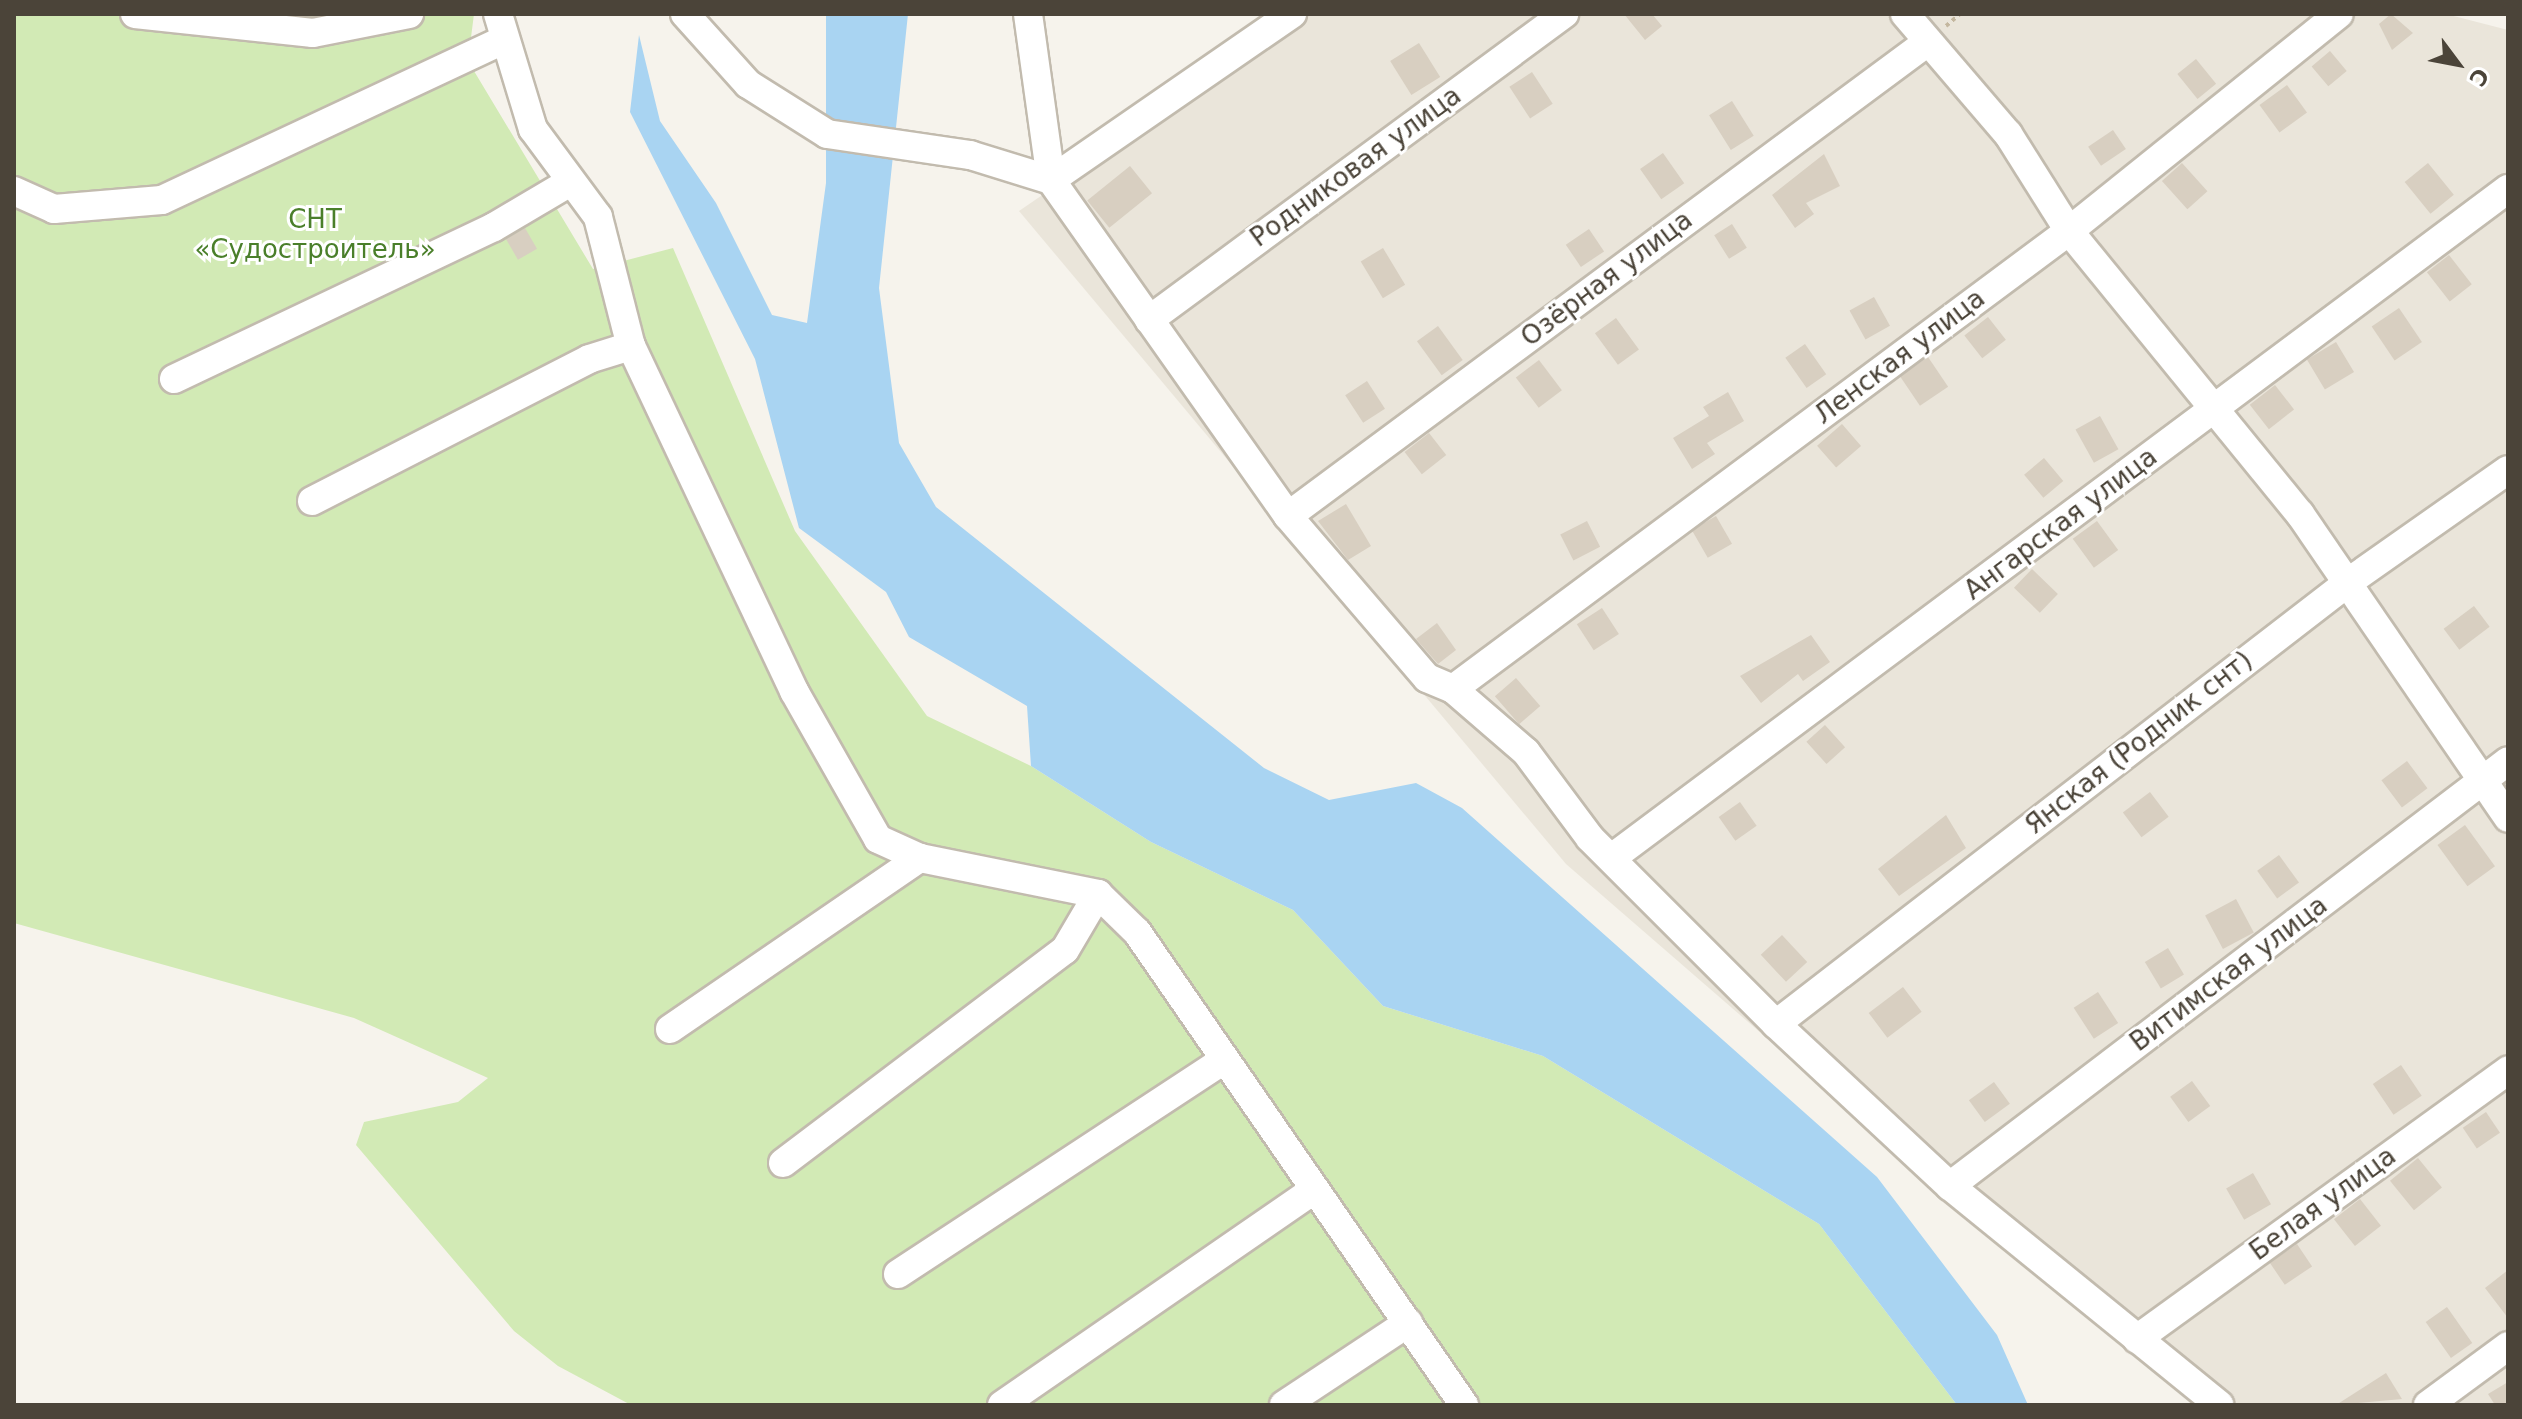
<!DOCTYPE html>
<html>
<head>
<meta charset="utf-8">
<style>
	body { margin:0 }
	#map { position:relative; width:2522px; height:1419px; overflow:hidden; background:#f6f3ec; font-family:"DejaVu Sans",sans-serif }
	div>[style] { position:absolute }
	.residential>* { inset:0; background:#eae5da }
	.green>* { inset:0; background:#d2eab5 }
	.water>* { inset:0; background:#a9d4f2 }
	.building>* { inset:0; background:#d8cfc1; transform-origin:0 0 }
	.path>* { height:4px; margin-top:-2px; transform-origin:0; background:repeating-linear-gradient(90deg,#c4b79f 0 4px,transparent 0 8px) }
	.roads { filter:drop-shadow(2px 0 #c2bbae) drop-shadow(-2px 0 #c2bbae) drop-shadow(0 2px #c2bbae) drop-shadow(0 -2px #c2bbae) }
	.minor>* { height:28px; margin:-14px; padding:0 14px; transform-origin:14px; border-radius:14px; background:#fff }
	span { translate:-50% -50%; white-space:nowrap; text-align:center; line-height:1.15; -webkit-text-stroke:6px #fff; paint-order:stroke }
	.street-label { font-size:26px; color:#4b4439 }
	.park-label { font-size:26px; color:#4a7f2a }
	.frame { position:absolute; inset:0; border:16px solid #4b4439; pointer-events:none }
	.north { position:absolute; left:2418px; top:24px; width:80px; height:80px; -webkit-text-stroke:6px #fff; paint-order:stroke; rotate:122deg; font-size:22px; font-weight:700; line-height:32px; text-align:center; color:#4b4439 }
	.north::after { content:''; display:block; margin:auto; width:28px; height:36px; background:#4b4439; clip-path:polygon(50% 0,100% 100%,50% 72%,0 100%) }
</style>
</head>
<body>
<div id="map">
	<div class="residential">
		<div style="clip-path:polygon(1307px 14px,2446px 14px,2508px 30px,2508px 1405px,2227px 1405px,1928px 1178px,1566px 864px,1019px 211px)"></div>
	</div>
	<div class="green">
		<div style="clip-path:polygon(14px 14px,474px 14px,468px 61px,593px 269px,673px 248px,795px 531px,927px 716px,1031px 766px,1151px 842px,1293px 910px,1383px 1006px,1543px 1056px,1819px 1224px,1957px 1405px,631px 1405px,558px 1366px,514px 1331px,356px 1145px,364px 1122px,458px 1102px,488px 1078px,354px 1018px,14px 923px)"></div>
	</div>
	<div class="water">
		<div style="clip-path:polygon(826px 14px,908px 14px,879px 288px,899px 443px,936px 507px,1264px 768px,1329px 800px,1416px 783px,1462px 808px,1877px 1177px,1997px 1335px,2028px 1405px,1957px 1405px,1819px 1224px,1543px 1056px,1383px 1006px,1293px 910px,1151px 842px,1031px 766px,1027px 706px,909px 637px,886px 592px,799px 528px,755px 359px,630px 112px,639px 35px,660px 121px,716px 203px,772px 315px,807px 323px,826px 183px)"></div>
	</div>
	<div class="building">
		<div style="clip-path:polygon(1624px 14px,1652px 14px,1662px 26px,1645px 40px)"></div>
		<div style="clip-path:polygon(2391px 14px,2413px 33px,2392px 50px,2379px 24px)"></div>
		<div style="left:1419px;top:43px;width:40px;height:34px;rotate:58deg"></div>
		<div style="left:2330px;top:51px;width:26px;height:24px;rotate:50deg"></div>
		<div style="left:2196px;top:59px;width:32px;height:24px;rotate:51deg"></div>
		<div style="left:1532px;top:72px;width:38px;height:27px;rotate:57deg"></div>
		<div style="left:2287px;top:85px;width:34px;height:34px;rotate:54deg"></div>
		<div style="left:1732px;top:101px;width:41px;height:27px;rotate:58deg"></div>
		<div style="left:2113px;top:130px;width:23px;height:30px;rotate:56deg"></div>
		<div style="left:1663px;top:153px;width:37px;height:28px;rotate:55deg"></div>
		<div style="clip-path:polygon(1824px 154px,1840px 186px,1806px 203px,1814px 214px,1795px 228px,1772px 195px)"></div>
		<div style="left:2182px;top:163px;width:38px;height:27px;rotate:48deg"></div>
		<div style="left:2428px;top:163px;width:41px;height:30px;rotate:51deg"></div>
		<div style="left:1130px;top:166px;width:35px;height:55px;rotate:51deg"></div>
		<div style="left:1732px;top:224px;width:28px;height:21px;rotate:58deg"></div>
		<div style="left:525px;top:228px;width:24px;height:22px;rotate:60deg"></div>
		<div style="left:1589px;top:229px;width:27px;height:28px;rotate:56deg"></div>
		<div style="left:1383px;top:248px;width:43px;height:26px;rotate:59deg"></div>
		<div style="left:2449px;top:255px;width:37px;height:28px;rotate:52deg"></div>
		<div style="left:1874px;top:297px;width:33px;height:28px;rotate:61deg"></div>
		<div style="left:2399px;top:308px;width:41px;height:33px;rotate:56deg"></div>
		<div style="left:1988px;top:317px;width:29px;height:30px;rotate:52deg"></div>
		<div style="left:1616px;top:318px;width:39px;height:26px;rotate:54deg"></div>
		<div style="left:1438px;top:326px;width:42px;height:26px;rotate:54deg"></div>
		<div style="left:2336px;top:342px;width:35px;height:34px;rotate:59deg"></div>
		<div style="left:1805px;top:344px;width:37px;height:24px;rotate:55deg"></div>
		<div style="left:1928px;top:357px;width:36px;height:34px;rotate:56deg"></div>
		<div style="left:1539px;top:360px;width:38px;height:29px;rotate:53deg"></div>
		<div style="left:1367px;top:381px;width:33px;height:26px;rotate:57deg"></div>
		<div style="left:2275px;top:385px;width:31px;height:32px;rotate:52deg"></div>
		<div style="clip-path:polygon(1728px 392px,1744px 421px,1707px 443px,1715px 454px,1692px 469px,1673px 438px,1709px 416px,1703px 407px)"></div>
		<div style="left:2100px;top:416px;width:38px;height:28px;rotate:61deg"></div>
		<div style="left:1842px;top:424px;width:29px;height:33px;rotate:49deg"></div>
		<div style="left:1429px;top:433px;width:28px;height:31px;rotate:52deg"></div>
		<div style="left:2044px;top:458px;width:30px;height:26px;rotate:50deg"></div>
		<div style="clip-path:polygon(1346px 504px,1371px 546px,1348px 560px,1318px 521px)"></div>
		<div style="left:1716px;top:516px;width:32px;height:28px;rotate:60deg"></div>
		<div style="left:1587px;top:521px;width:29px;height:30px;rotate:63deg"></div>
		<div style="left:2097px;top:521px;width:36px;height:30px;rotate:54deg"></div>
		<div style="left:2032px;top:569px;width:36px;height:26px;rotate:44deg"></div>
		<div style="left:2474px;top:606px;width:26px;height:38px;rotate:53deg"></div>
		<div style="left:1602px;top:608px;width:31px;height:30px;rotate:57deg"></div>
		<div style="clip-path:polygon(1437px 623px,1456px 650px,1438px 664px,1416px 639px)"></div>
		<div style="clip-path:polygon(1811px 635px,1830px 662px,1803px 681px,1798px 674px,1761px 703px,1740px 676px)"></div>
		<div style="left:1516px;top:678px;width:37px;height:28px;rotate:49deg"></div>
		<div style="left:1825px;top:725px;width:30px;height:25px;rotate:48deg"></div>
		<div style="left:2407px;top:761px;width:34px;height:32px;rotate:53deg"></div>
		<div style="left:2150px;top:792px;width:31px;height:34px;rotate:53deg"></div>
		<div style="left:1740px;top:802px;width:29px;height:26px;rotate:55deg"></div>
		<div style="clip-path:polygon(1946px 815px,1966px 848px,1899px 896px,1878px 869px)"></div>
		<div style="left:2465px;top:825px;width:51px;height:34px;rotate:54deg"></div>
		<div style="left:2279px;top:855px;width:34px;height:27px;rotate:54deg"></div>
		<div style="left:2236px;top:899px;width:38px;height:35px;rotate:62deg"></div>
		<div style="left:1782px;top:935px;width:37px;height:29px;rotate:47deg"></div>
		<div style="left:2168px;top:948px;width:31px;height:27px;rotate:59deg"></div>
		<div style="left:1903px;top:987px;width:31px;height:43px;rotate:53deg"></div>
		<div style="left:2098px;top:992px;width:37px;height:29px;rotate:57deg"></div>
		<div style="left:2401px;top:1065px;width:37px;height:34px;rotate:56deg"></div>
		<div style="left:2192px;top:1081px;width:31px;height:27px;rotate:54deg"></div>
		<div style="left:1994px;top:1082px;width:27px;height:31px;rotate:54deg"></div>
		<div style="left:2486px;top:1112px;width:25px;height:28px;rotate:56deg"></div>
		<div style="left:2418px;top:1158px;width:38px;height:36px;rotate:51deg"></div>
		<div style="left:2253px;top:1173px;width:36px;height:31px;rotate:60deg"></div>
		<div style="left:2360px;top:1199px;width:34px;height:33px;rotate:52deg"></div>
		<div style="left:2297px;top:1244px;width:27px;height:33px;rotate:56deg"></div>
		<div style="clip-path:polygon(2508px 1270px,2508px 1318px,2485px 1288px)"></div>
		<div style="left:2447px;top:1307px;width:44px;height:26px;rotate:55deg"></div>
		<div style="clip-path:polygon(2386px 1373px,2402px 1399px,2336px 1405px)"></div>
		<div style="clip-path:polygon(2508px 1382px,2508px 1405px,2495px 1405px,2488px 1394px)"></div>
	</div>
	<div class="path">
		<div style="left:1946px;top:26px;width:18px;rotate:-41deg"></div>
	</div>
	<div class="roads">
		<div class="minor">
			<div style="left:135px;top:14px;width:179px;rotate:6.1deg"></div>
			<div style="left:313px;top:33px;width:98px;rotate:-11.2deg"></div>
			<div style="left:498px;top:14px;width:120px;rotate:73.1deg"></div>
			<div style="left:533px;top:129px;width:109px;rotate:53.5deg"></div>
			<div style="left:598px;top:217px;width:133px;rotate:75.7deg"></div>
			<div style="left:631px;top:346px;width:382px;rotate:64.7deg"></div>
			<div style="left:794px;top:691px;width:170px;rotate:60.4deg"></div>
			<div style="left:878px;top:839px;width:46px;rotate:24.3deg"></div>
			<div style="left:920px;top:858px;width:182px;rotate:11.4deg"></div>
			<div style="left:1098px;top:894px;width:54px;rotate:44.3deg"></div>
			<div style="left:1137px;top:932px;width:575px;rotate:55.34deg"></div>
			<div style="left:685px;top:14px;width:94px;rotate:48deg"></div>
			<div style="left:748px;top:84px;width:93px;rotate:32.3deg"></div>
			<div style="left:827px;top:134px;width:145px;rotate:8.4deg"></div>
			<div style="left:970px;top:155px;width:85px;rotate:17.2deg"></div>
			<div style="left:1051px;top:180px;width:293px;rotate:-34.6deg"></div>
			<div style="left:1028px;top:14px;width:168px;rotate:82.1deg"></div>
			<div style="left:1051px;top:180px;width:411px;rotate:54.8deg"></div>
			<div style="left:1288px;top:516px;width:213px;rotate:49.4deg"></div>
			<div style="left:1427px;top:678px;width:28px;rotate:23deg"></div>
			<div style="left:1453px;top:689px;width:96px;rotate:40.8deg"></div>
			<div style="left:1526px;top:752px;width:107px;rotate:53.3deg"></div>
			<div style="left:1590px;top:838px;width:263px;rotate:45deg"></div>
			<div style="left:1776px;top:1024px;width:238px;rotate:43deg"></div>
			<div style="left:1950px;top:1186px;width:347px;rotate:39.1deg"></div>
			<div style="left:1905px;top:14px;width:158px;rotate:49.4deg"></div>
			<div style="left:2008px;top:134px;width:115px;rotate:57.8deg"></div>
			<div style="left:2069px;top:231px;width:365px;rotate:50.8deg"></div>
			<div style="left:2300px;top:514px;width:368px;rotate:55.6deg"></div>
			<div style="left:14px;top:191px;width:44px;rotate:24.2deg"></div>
			<div style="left:54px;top:209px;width:108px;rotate:-4.8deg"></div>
			<div style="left:162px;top:200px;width:375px;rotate:-25.1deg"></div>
			<div style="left:1149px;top:320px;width:516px;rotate:-36.4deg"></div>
			<div style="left:174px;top:379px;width:354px;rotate:-25.4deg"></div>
			<div style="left:494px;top:227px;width:88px;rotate:-30.6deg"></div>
			<div style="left:312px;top:501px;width:311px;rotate:-27.1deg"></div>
			<div style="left:589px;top:359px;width:44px;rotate:-17.2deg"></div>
			<div style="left:1288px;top:516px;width:794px;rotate:-36.55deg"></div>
			<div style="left:1453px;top:689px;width:768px;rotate:-36.63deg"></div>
			<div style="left:2069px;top:231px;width:346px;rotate:-38.8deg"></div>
			<div style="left:1613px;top:857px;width:1117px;rotate:-36.74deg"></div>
			<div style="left:1776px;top:1024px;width:725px;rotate:-37.66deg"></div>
			<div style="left:2350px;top:581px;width:193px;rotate:-35.1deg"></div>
			<div style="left:670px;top:1029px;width:303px;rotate:-34.4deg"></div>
			<div style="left:783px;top:1163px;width:353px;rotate:-37.1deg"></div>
			<div style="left:1065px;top:950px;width:65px;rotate:-59.5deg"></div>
			<div style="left:1950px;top:1186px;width:701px;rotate:-37.29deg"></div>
			<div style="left:898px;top:1274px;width:391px;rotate:-33.3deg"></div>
			<div style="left:2137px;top:1339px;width:458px;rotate:-35.9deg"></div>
			<div style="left:1002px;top:1405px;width:380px;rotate:-34.6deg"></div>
			<div style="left:1284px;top:1405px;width:149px;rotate:-33.5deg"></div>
			<div style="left:2428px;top:1405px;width:99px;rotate:-36.4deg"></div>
		</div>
	</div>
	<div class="street-label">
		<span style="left:1356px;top:167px;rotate:-36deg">Родниковая улица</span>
		<span style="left:1607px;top:279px;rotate:-37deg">Озёрная улица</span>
		<span style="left:1900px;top:357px;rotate:-37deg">Ленская улица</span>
		<span style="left:2061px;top:524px;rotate:-37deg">Ангарская улица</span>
		<span style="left:2139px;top:743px;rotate:-38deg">Янская (Родник снт)</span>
		<span style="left:2229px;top:974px;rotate:-37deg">Витимская улица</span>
		<span style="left:2323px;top:1204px;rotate:-36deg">Белая улица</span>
	</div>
	<div class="park-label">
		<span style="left:315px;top:235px">СНТ<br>«Судостроитель»</span>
	</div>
	<div class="frame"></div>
	<div class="north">С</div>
</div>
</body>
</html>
